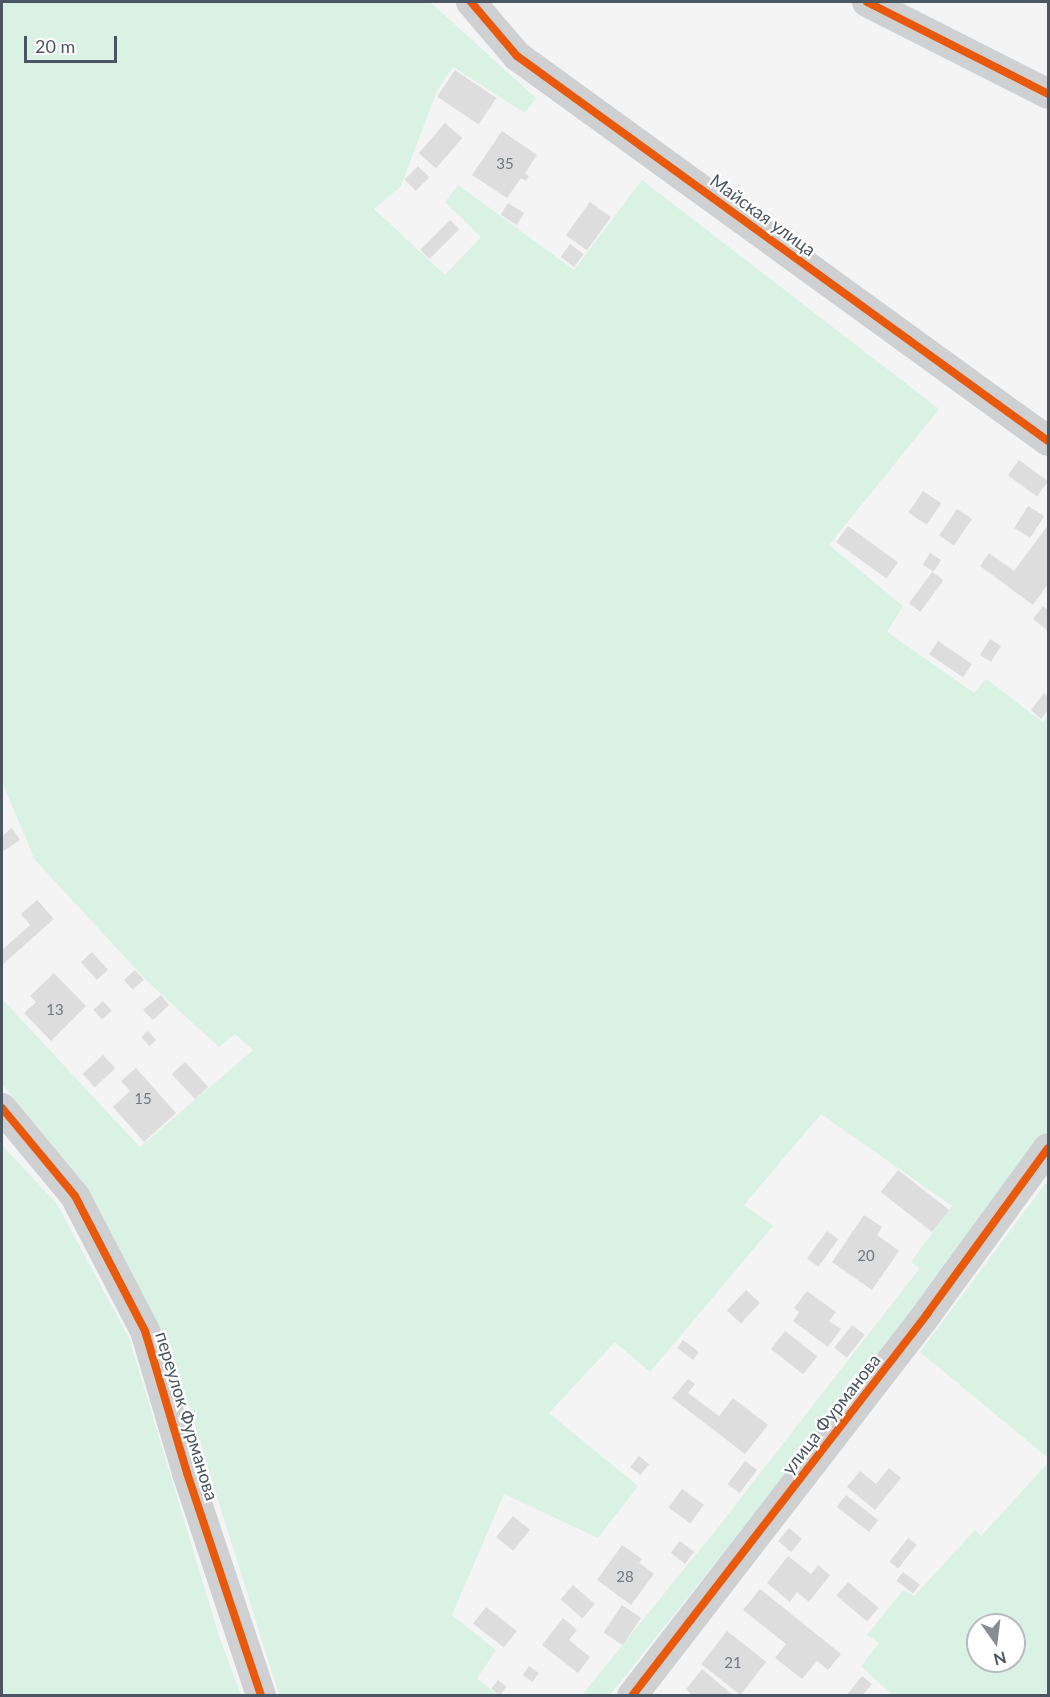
<!DOCTYPE html>
<html>
<head>
<meta charset="utf-8">
<style>
	body { margin:0 }
	#map { position:relative; width:1050px; height:1697px; overflow:hidden; background:#f4f4f4; font-family:Lato,sans-serif }
	div>[style] { position:absolute }
	.green>* { inset:0; background:#d9f2e3 }
	.building>* { inset:0; background:#ddddde; transform-origin:0 0 }
	.street>* { height:30px; margin:-15px; padding:0 15px; transform-origin:15px; border-radius:15px; background:#ced0d2 }
	.cycleway>* { height:8px; margin:-4px; padding:0 4px; transform-origin:4px; border-radius:4px; background:#e8590c }
	span { translate:-50% -50%; white-space:nowrap; text-align:center; line-height:1.15; -webkit-text-stroke:4.5px #fff; paint-order:stroke }
	.number-label { font-size:15px; color:#707881 }
	.number-label span { -webkit-text-stroke-width:0 }
	.street-label { font-size:18px; color:#4a5661 }
	.frame { position:absolute; inset:0; border:3px solid #4a5661; pointer-events:none }
	.north { position:absolute; left:966px; top:1613px; width:60px; height:60px; box-sizing:border-box; background:#fff; border:2px solid #b7bbc0; border-radius:50%; rotate:166deg; font-size:16px; font-weight:700; line-height:24px; text-align:center; color:#4a5661 }
	.north::after { content:''; display:block; margin:auto; width:21px; height:27px; background:#868d94; clip-path:polygon(50% 0,100% 100%,50% 72%,0 100%) }
	.scale { position:absolute; left:24px; top:36px; width:93px; height:27px; box-sizing:border-box; border:3px solid #4a5661; border-top:0; padding-left:8px; font-size:18px; line-height:21px; white-space:nowrap; color:#4a5661; -webkit-text-stroke:4px #fff; paint-order:stroke }
</style>
</head>
<body>
<div id="map">
	<div class="green">
		<div style="clip-path:polygon(2px 2px,430px 2px,536px 98px,525px 113px,453px 67px,437px 91px,401px 186px,374px 209px,445px 275px,481px 237px,445px 202px,458px 185px,574px 270px,642px 180px,939px 409px,829px 545px,903px 606px,887px 632px,974px 693px,986px 679px,1043px 722px,1048px 715px,1048px 1130px,892px 1341px,610px 1695px,582px 1695px,719px 1526px,920px 1268px,911px 1262px,952px 1206px,821px 1114px,744px 1205px,773px 1226px,650px 1372px,615px 1342px,549px 1413px,638px 1486px,598px 1538px,504px 1494px,452px 1615px,496px 1650px,477px 1679px,499px 1695px,279px 1695px,174px 1359px,88px 1188px,2px 1084px,2px 999px,140px 1147px,253px 1050px,235px 1034px,219px 1047px,147px 981px,35px 860px,2px 782px)"></div>
		<div style="clip-path:polygon(2px 1145px,57px 1204px,129px 1338px,220px 1639px,241px 1695px,2px 1695px)"></div>
		<div style="clip-path:polygon(1048px 1180px,1048px 1458px,920px 1352px)"></div>
		<div style="clip-path:polygon(evenodd,1048px 1463px,1048px 1695px,892px 1695px,861px 1666px,879px 1643px,867px 1635px,903px 1590px,914px 1596px,975px 1530px,981px 1536px,1048px 1463px,978px 1625px,1014px 1625px,1014px 1661px,978px 1661px,978px 1625px)"></div>
	</div>
	<div class="building">
		<div style="left:455px;top:70px;width:50px;height:32px;rotate:34deg"></div>
		<div style="left:445px;top:123px;width:23px;height:40px;rotate:41deg"></div>
		<div style="clip-path:polygon(502px 131px,537px 155px,525px 173px,529px 176px,526px 181px,521px 178px,507px 198px,472px 175px)"></div>
		<div style="left:418px;top:166px;width:16px;height:19px;rotate:45deg"></div>
		<div style="left:590px;top:202px;width:26px;height:41px;rotate:36deg"></div>
		<div style="left:508px;top:203px;width:19px;height:14px;rotate:32deg"></div>
		<div style="left:450px;top:220px;width:13px;height:42px;rotate:45deg"></div>
		<div style="left:570px;top:244px;width:17px;height:16px;rotate:36deg"></div>
		<div style="left:1019px;top:460px;width:36px;height:19px;rotate:36deg"></div>
		<div style="left:923px;top:491px;width:22px;height:26px;rotate:34deg"></div>
		<div style="left:1028px;top:506px;width:19px;height:26px;rotate:32deg"></div>
		<div style="left:957px;top:509px;width:18px;height:32px;rotate:34deg"></div>
		<div style="clip-path:polygon(1048px 525px,1048px 584px,1033px 605px,980px 566px,989px 553px,1014px 571px)"></div>
		<div style="left:848px;top:526px;width:62px;height:20px;rotate:36deg"></div>
		<div style="left:930px;top:553px;width:13px;height:14px;rotate:32deg"></div>
		<div style="left:932px;top:572px;width:14px;height:39px;rotate:36deg"></div>
		<div style="clip-path:polygon(1043px 606px,1048px 610px,1048px 631px,1033px 619px)"></div>
		<div style="left:990px;top:639px;width:13px;height:19px;rotate:32deg"></div>
		<div style="left:938px;top:641px;width:41px;height:16px;rotate:34deg"></div>
		<div style="clip-path:polygon(1044px 693px,1048px 697px,1048px 710px,1041px 719px,1031px 710px)"></div>
		<div style="clip-path:polygon(12px 828px,20px 840px,2px 852px,2px 836px)"></div>
		<div style="clip-path:polygon(37px 900px,54px 919px,2px 965px,2px 950px,30px 925px,21px 914px)"></div>
		<div style="left:92px;top:952px;width:24px;height:15px;rotate:48deg"></div>
		<div style="left:135px;top:970px;width:13px;height:15px;rotate:48deg"></div>
		<div style="clip-path:polygon(54px 973px,86px 1006px,51px 1041px,24px 1013px,36px 1002px,30px 996px)"></div>
		<div style="clip-path:polygon(161px 995px,169px 1005px,153px 1020px,143px 1010px)"></div>
		<div style="left:103px;top:1001px;width:13px;height:13px;rotate:48deg"></div>
		<div style="left:148px;top:1031px;width:12px;height:9px;rotate:48deg"></div>
		<div style="left:103px;top:1055px;width:18px;height:28px;rotate:47deg"></div>
		<div style="left:185px;top:1062px;width:34px;height:18px;rotate:47deg"></div>
		<div style="clip-path:polygon(136px 1068px,176px 1113px,144px 1142px,113px 1107px,130px 1091px,121px 1081px)"></div>
		<div style="left:898px;top:1170px;width:65px;height:28px;rotate:38deg"></div>
		<div style="clip-path:polygon(864px 1215px,882px 1227px,877px 1235px,899px 1251px,872px 1290px,832px 1262px)"></div>
		<div style="left:827px;top:1231px;width:14px;height:34px;rotate:36deg"></div>
		<div style="left:746px;top:1290px;width:19px;height:28px;rotate:43deg"></div>
		<div style="clip-path:polygon(807px 1291px,836px 1312px,829px 1321px,841px 1329px,828px 1347px,793px 1321px,799px 1312px,794px 1308px)"></div>
		<div style="left:852px;top:1325px;width:16px;height:29px;rotate:38deg"></div>
		<div style="left:785px;top:1331px;width:41px;height:23px;rotate:38deg"></div>
		<div style="left:683px;top:1340px;width:20px;height:10px;rotate:37deg"></div>
		<div style="clip-path:polygon(688px 1379px,695px 1384px,688px 1393px,719px 1416px,733px 1398px,768px 1425px,745px 1454px,672px 1398px)"></div>
		<div style="left:639px;top:1456px;width:13px;height:14px;rotate:39deg"></div>
		<div style="left:745px;top:1461px;width:15px;height:29px;rotate:37deg"></div>
		<div style="clip-path:polygon(889px 1468px,901px 1478px,875px 1510px,847px 1487px,860px 1471px,876px 1484px)"></div>
		<div style="left:682px;top:1489px;width:27px;height:23px;rotate:36deg"></div>
		<div style="left:846px;top:1495px;width:41px;height:15px;rotate:38deg"></div>
		<div style="left:513px;top:1516px;width:22px;height:27px;rotate:39deg"></div>
		<div style="left:789px;top:1528px;width:17px;height:17px;rotate:40deg"></div>
		<div style="left:908px;top:1538px;width:11px;height:30px;rotate:38deg"></div>
		<div style="left:680px;top:1541px;width:18px;height:15px;rotate:38deg"></div>
		<div style="clip-path:polygon(622px 1545px,642px 1559px,639px 1563px,654px 1574px,631px 1605px,597px 1580px)"></div>
		<div style="clip-path:polygon(788px 1556px,811px 1574px,818px 1565px,830px 1575px,809px 1602px,797px 1592px,790px 1602px,767px 1583px)"></div>
		<div style="left:903px;top:1572px;width:21px;height:11px;rotate:37deg"></div>
		<div style="left:848px;top:1582px;width:40px;height:18px;rotate:40deg"></div>
		<div style="left:573px;top:1585px;width:29px;height:19px;rotate:41deg"></div>
		<div style="clip-path:polygon(760px 1589px,841px 1654px,828px 1670px,817px 1661px,802px 1679px,775px 1658px,786px 1644px,743px 1610px)"></div>
		<div style="left:622px;top:1605px;width:23px;height:33px;rotate:34deg"></div>
		<div style="left:486px;top:1607px;width:39px;height:21px;rotate:38deg"></div>
		<div style="clip-path:polygon(563px 1618px,577px 1630px,569px 1640px,590px 1657px,578px 1673px,542px 1645px)"></div>
		<div style="left:727px;top:1631px;width:50px;height:42px;rotate:38deg"></div>
		<div style="left:529px;top:1666px;width:12px;height:11px;rotate:35deg"></div>
		<div style="clip-path:polygon(702px 1669px,734px 1696px,693px 1696px,686px 1689px)"></div>
		<div style="clip-path:polygon(862px 1676px,872px 1684px,862px 1696px,846px 1696px)"></div>
		<div style="left:498px;top:1680px;width:11px;height:11px;rotate:38deg"></div>
	</div>
	<div class="street">
		<div style="left:471px;top:2px;width:71px;rotate:49.6deg"></div>
		<div style="left:517px;top:56px;width:656px;rotate:35.94deg"></div>
		<div style="left:867px;top:2px;width:203px;rotate:26.9deg"></div>
		<div style="left:2px;top:1108px;width:114px;rotate:50.3deg"></div>
		<div style="left:75px;top:1196px;width:152px;rotate:62.6deg"></div>
		<div style="left:145px;top:1331px;width:148px;rotate:73.5deg"></div>
		<div style="left:187px;top:1473px;width:235px;rotate:71.6deg"></div>
		<div style="left:632px;top:1696px;width:483px;rotate:-52.3deg"></div>
		<div style="left:927px;top:1314px;width:205px;rotate:-53.9deg"></div>
	</div>
	<div class="cycleway">
		<div style="left:471px;top:2px;width:71px;rotate:49.6deg"></div>
		<div style="left:517px;top:56px;width:656px;rotate:35.94deg"></div>
		<div style="left:867px;top:2px;width:203px;rotate:26.9deg"></div>
		<div style="left:2px;top:1108px;width:114px;rotate:50.3deg"></div>
		<div style="left:75px;top:1196px;width:152px;rotate:62.6deg"></div>
		<div style="left:145px;top:1331px;width:148px;rotate:73.5deg"></div>
		<div style="left:187px;top:1473px;width:235px;rotate:71.6deg"></div>
		<div style="left:632px;top:1696px;width:483px;rotate:-52.3deg"></div>
		<div style="left:927px;top:1314px;width:205px;rotate:-53.9deg"></div>
	</div>
	<div class="number-label">
		<span style="left:505px;top:164px">35</span>
		<span style="left:55px;top:1010px">13</span>
		<span style="left:143px;top:1099px">15</span>
		<span style="left:866px;top:1256px">20</span>
		<span style="left:625px;top:1577px">28</span>
		<span style="left:733px;top:1663px">21</span>
	</div>
	<div class="street-label">
		<span style="left:763px;top:215px;rotate:36deg">Майская улица</span>
		<span style="left:831px;top:1414px;rotate:-52deg">улица Фурманова</span>
		<span style="left:187px;top:1416px;rotate:73deg">переулок Фурманова</span>
	</div>
	<div class="frame"></div>
	<div class="north">N</div>
	<div class="scale">20 m</div>
</div>
</body>
</html>
